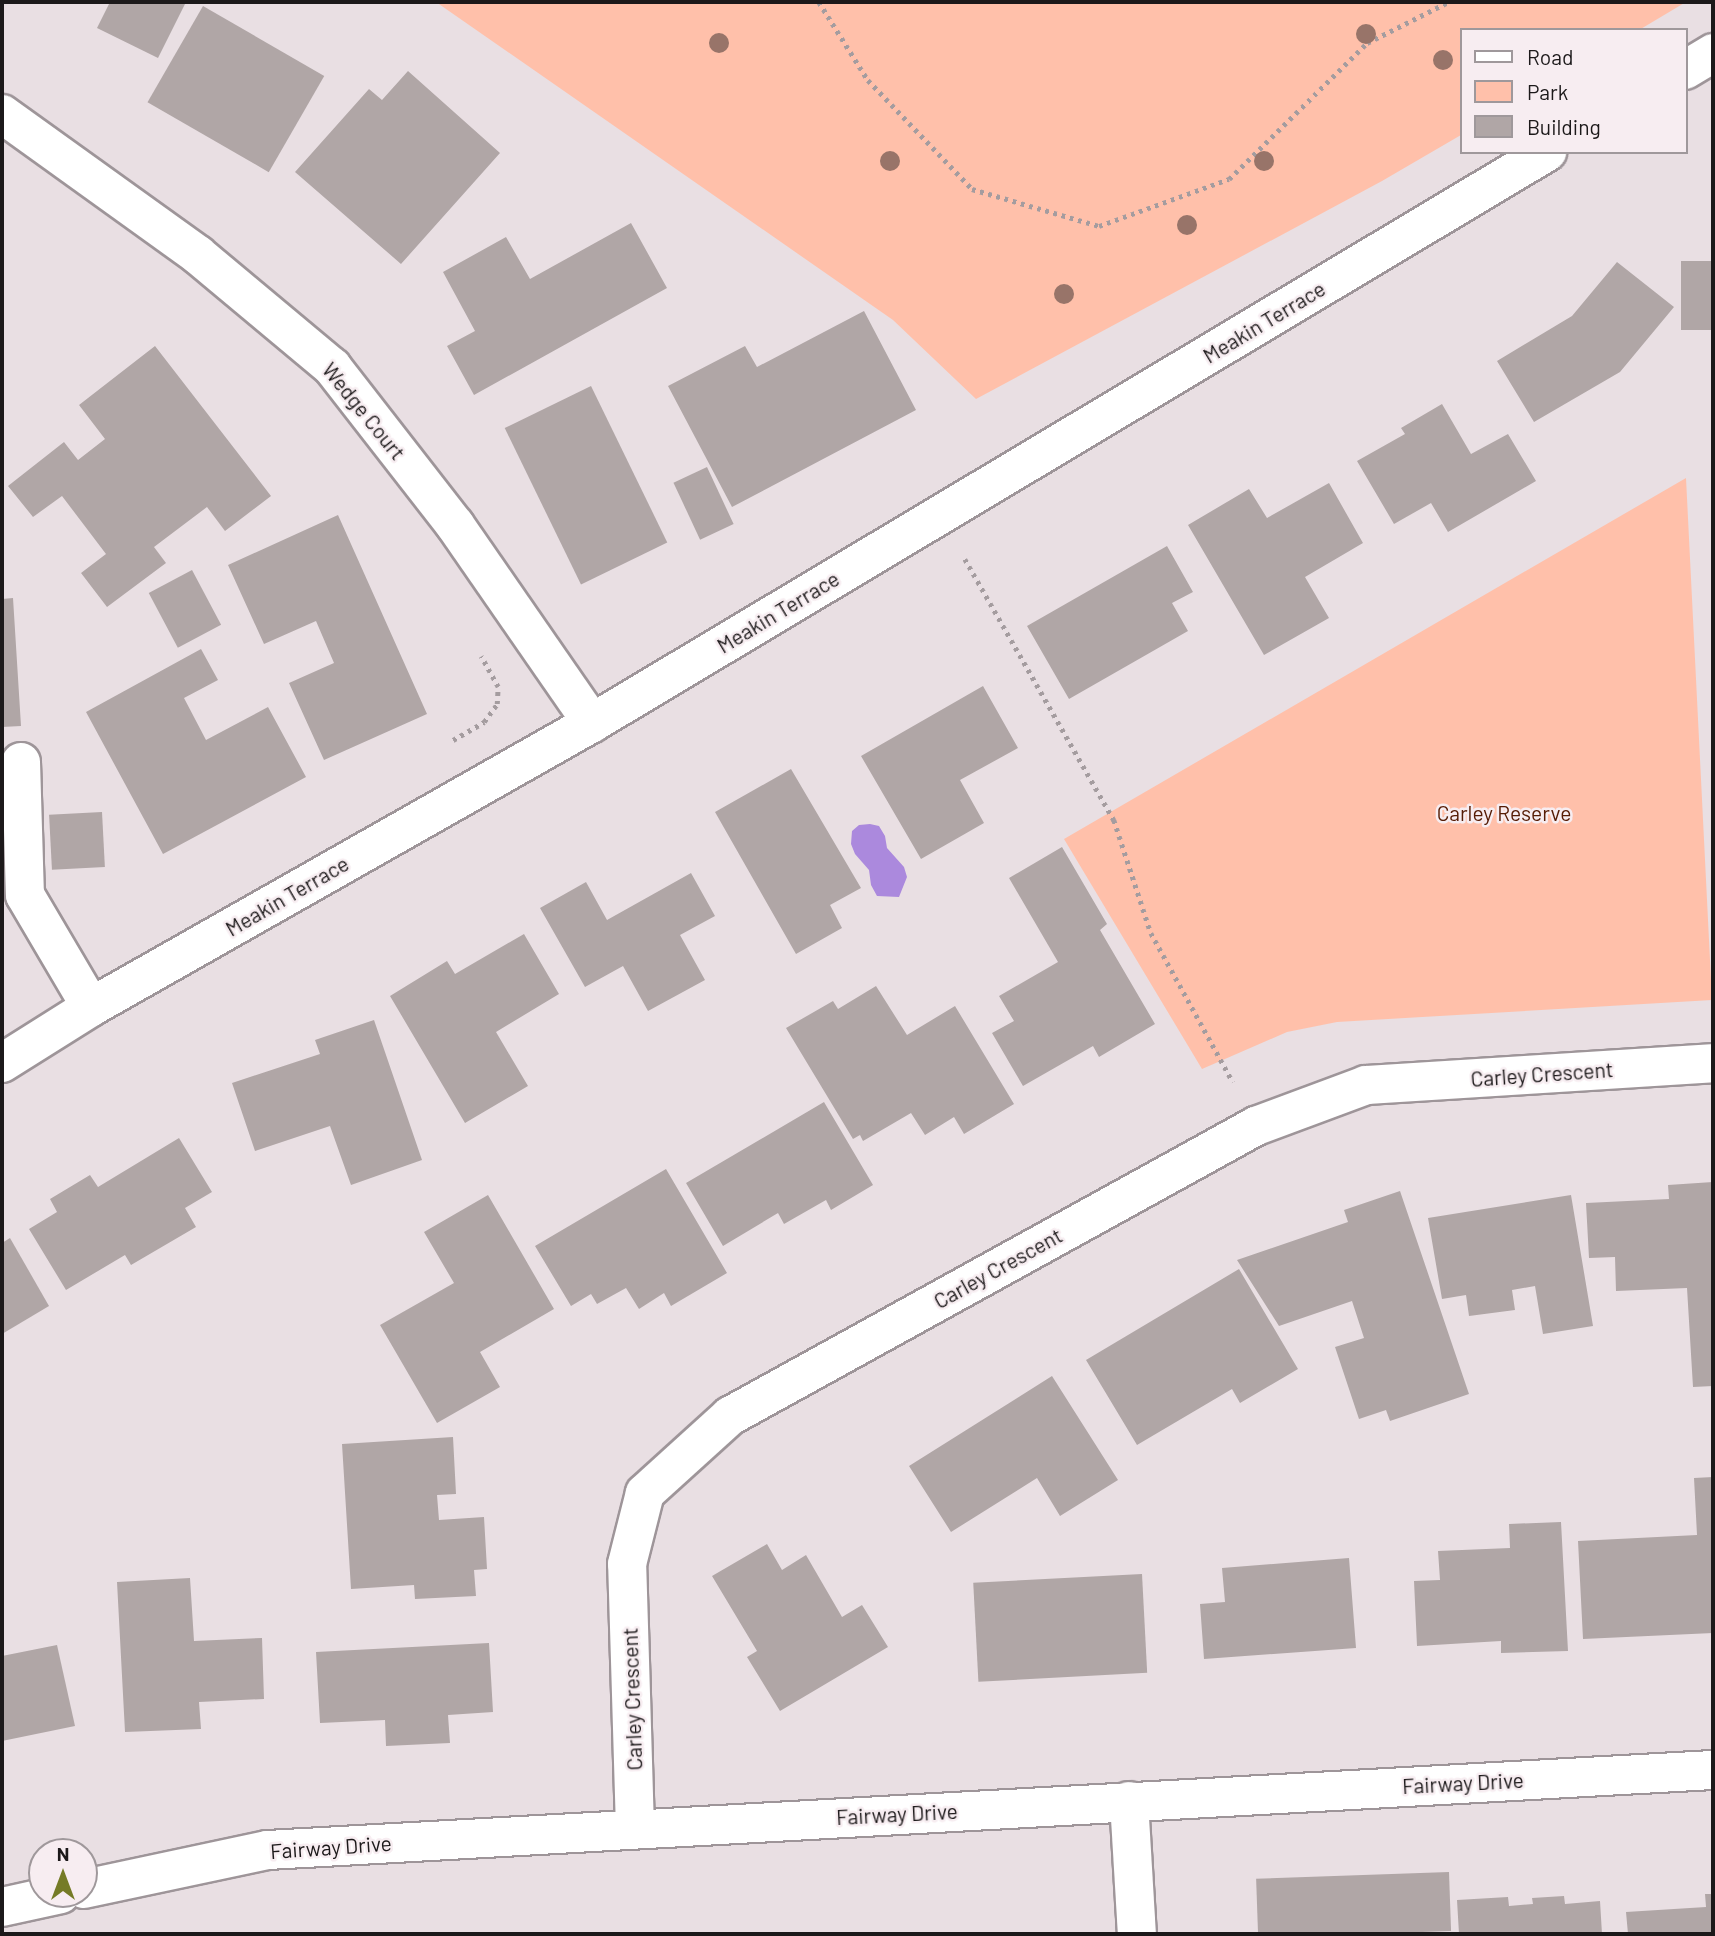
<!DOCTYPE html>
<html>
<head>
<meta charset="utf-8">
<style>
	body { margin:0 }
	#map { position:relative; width:1715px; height:1936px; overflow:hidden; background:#e9dfe3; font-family:Barlow,sans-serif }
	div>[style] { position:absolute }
	.green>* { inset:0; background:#ffc0aa }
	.water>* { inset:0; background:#ab89dd }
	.building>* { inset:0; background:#b0a6a6; transform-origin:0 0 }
	.path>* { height:4.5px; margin-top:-2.25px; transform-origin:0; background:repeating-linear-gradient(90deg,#a49c9f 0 3.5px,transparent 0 8.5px) }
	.roads { filter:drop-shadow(2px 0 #9e9599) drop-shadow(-2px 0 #9e9599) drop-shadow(0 2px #9e9599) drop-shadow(0 -2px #9e9599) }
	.minor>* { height:38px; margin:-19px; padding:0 19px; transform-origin:19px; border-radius:19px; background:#fff }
	.trees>* { width:20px; height:20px; margin:-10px; border-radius:50%; background:#987469 }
	span { translate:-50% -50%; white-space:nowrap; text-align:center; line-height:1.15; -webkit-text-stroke:5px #f7edf1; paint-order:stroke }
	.street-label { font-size:21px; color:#1c191a }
	.park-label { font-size:21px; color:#561c05 }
	.frame { position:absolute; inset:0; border:4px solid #1c191a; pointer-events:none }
	.legend { position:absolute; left:1460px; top:28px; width:228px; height:126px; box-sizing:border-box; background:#f7edf1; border:2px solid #9f989b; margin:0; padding:9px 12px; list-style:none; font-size:21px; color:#1c191a }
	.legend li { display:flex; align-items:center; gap:14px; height:35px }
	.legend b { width:35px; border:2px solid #9f989b }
	.north { position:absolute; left:28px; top:1838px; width:70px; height:70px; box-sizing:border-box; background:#f7edf1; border:2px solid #9f989b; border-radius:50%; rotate:0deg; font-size:19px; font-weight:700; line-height:28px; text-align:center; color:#1c191a }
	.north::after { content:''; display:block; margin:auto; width:24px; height:32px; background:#757b26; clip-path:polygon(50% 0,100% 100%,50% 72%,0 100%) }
</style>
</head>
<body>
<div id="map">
	<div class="green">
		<div style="clip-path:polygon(436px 2px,1686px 2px,1639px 30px,1461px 30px,1461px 135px,1382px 181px,976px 399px,893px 320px)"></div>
		<div style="clip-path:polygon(1686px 478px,1712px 1000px,1337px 1022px,1287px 1032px,1202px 1069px,1064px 839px)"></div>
	</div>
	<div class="water">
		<div style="clip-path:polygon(870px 824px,879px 826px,885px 836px,887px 848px,904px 867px,907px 877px,899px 897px,877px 896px,871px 885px,869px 870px,855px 854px,851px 844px,852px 831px,859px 825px)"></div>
	</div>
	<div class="building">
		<div style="clip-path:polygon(110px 2px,186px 2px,158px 58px,97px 28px)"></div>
		<div style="left:203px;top:6px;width:140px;height:111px;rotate:30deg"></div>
		<div style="clip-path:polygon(408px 71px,500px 153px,401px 264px,295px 172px,369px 89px,382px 100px)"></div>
		<div style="clip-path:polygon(631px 223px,667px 288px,474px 395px,447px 346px,475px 331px,443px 272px,506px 237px,530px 279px)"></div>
		<div style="left:1713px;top:261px;width:69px;height:32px;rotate:90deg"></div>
		<div style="clip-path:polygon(1617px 262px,1674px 307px,1620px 372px,1534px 422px,1497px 361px,1572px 316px)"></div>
		<div style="clip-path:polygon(864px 311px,916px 410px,732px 507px,668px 386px,745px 346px,757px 367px)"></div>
		<div style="clip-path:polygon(155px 346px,271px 496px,225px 531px,207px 507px,154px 547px,166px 563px,107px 607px,81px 573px,106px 554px,62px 496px,33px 517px,8px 486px,64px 442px,78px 460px,105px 439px,79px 405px)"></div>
		<div style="left:591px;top:386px;width:174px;height:96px;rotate:64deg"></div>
		<div style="clip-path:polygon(1442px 404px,1471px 454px,1508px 434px,1536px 481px,1448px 532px,1431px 503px,1394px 524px,1357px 461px,1405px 434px,1401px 428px)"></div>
		<div style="left:707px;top:467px;width:63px;height:37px;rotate:65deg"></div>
		<div style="clip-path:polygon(1329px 483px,1363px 543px,1305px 577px,1329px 618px,1264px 655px,1188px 525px,1249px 489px,1267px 518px)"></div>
		<div style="clip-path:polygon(338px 515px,427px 714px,324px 760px,289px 683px,334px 663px,316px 621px,264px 644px,228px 565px)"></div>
		<div style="clip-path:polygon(1167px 546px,1193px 592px,1172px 603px,1188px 631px,1069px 699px,1027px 626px)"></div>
		<div style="left:192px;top:570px;width:62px;height:49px;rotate:62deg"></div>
		<div style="clip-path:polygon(13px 598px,21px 726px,2px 727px,2px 599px)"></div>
		<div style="clip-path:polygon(201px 649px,218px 680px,184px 698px,206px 740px,268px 707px,306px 777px,163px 854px,86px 712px)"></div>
		<div style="clip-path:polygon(983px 686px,1018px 748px,960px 780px,984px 823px,921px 859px,861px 756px)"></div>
		<div style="clip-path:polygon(791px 769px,861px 888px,830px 905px,842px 928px,796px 954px,715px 812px)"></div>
		<div style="left:102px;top:812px;width:55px;height:53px;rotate:87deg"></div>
		<div style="clip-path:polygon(1062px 847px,1107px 924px,1100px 930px,1155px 1024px,1099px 1057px,1093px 1046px,1023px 1086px,992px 1033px,1014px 1021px,999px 996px,1058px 962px,1009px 878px)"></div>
		<div style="clip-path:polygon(691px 873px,715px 916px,680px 935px,705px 980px,648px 1011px,623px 966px,585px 987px,540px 908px,586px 882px,607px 920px)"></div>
		<div style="clip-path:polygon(524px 934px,559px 994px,496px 1032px,528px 1086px,465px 1123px,390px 996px,447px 961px,455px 974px)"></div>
		<div style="clip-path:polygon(876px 986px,907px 1035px,955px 1006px,1014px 1104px,964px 1134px,954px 1117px,925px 1135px,911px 1113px,863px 1141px,860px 1135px,853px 1139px,786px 1028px,833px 1001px,838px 1009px)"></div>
		<div style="clip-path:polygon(374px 1020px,422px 1160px,351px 1185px,330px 1126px,255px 1151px,232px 1083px,320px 1054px,315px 1040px)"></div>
		<div style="clip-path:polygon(824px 1102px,873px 1185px,831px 1210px,826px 1200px,784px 1224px,778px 1213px,723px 1246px,686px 1183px)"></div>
		<div style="clip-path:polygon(179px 1138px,212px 1192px,185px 1208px,196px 1227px,131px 1265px,125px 1255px,66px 1290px,29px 1229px,57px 1212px,50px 1199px,90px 1175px,98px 1187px)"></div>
		<div style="clip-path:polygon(666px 1169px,727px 1273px,671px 1306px,664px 1293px,639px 1309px,626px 1288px,597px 1304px,591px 1294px,571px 1306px,535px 1246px)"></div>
		<div style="clip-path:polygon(1713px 1182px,1713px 1386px,1693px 1387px,1687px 1288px,1616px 1291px,1615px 1257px,1589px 1258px,1586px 1203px,1669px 1199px,1668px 1185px)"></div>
		<div style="clip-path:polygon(1400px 1191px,1469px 1394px,1390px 1421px,1386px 1410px,1359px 1419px,1335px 1347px,1364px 1338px,1352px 1301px,1279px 1326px,1237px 1260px,1348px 1222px,1344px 1210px)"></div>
		<div style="clip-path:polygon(488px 1195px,554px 1309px,480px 1352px,500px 1387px,437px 1423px,380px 1325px,454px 1283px,424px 1232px)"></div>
		<div style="clip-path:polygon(1571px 1195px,1593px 1326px,1543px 1334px,1535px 1286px,1512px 1290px,1515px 1310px,1469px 1316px,1466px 1295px,1442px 1299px,1428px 1218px)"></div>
		<div style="clip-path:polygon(10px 1238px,49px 1306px,2px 1334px,2px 1243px)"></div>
		<div style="clip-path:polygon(1239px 1269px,1298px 1369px,1240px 1403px,1232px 1389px,1137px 1445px,1086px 1360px)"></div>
		<div style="clip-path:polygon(1052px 1376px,1118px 1480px,1060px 1516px,1037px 1478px,951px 1532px,909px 1466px)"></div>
		<div style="clip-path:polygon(453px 1437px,456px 1494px,437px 1495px,439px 1520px,484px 1517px,487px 1569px,474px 1570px,476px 1596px,415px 1599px,414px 1585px,351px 1589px,342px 1444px)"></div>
		<div style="clip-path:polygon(1713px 1477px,1713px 1633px,1583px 1639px,1578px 1541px,1697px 1535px,1694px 1478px)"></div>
		<div style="clip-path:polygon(1561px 1522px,1568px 1651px,1501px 1653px,1501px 1641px,1417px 1646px,1414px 1581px,1440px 1580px,1438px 1551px,1510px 1548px,1509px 1524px)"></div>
		<div style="clip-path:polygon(767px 1544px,782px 1570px,806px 1555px,842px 1617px,862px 1605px,888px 1647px,780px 1711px,747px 1657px,757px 1651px,712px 1576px)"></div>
		<div style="clip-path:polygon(1349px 1558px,1356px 1648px,1204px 1659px,1200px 1604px,1225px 1602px,1222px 1568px)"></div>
		<div style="left:1142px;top:1574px;width:99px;height:169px;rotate:87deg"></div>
		<div style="clip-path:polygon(190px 1578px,194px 1641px,262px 1638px,264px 1699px,199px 1702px,201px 1729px,125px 1732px,117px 1582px)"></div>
		<div style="clip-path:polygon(489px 1643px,493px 1712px,448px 1715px,450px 1743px,386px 1746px,385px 1720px,320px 1723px,316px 1652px)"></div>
		<div style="clip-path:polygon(57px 1645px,75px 1726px,2px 1741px,2px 1656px)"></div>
		<div style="left:1449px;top:1872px;width:59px;height:193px;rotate:88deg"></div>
		<div style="clip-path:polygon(1705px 1894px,1713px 1894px,1713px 1934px,1628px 1934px,1626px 1912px,1706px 1907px)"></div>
		<div style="clip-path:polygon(1564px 1896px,1565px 1904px,1600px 1901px,1602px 1934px,1459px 1934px,1457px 1900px,1508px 1897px,1509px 1906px,1533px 1904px,1532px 1898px)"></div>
	</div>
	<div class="path">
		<div style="left:819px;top:2px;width:92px;rotate:57.9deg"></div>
		<div style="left:868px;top:80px;width:151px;rotate:46.3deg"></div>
		<div style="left:972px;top:189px;width:132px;rotate:16.2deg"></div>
		<div style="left:1099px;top:226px;width:138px;rotate:-19.9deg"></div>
		<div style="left:1229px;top:179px;width:194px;rotate:-44.6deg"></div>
		<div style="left:1367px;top:43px;width:91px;rotate:-26.8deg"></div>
		<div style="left:965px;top:559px;width:301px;rotate:60.3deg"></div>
		<div style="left:1114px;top:820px;width:119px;rotate:71.9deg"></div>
		<div style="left:1151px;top:933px;width:170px;rotate:61.2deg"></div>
		<div style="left:453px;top:740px;width:36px;rotate:-30deg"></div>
		<div style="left:484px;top:722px;width:22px;rotate:-54deg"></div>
		<div style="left:497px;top:704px;width:17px;rotate:-87deg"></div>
		<div style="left:498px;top:687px;width:35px;rotate:-119deg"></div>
	</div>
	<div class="roads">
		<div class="minor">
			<div style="left:1685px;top:70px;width:33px;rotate:-31deg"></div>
			<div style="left:2px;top:114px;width:241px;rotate:35.7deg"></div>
			<div style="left:198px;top:255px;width:175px;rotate:39.9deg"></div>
			<div style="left:332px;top:367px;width:200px;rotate:52.1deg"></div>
			<div style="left:455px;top:525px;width:241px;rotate:55.3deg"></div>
			<div style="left:21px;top:762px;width:133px;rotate:88.3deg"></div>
			<div style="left:25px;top:895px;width:130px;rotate:59.5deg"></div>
			<div style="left:2px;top:1063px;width:105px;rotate:-32.2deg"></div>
			<div style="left:91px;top:1007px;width:576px;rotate:-29.55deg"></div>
			<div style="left:592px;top:723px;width:1113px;rotate:-30.88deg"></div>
			<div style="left:1129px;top:1801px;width:133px;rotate:86.6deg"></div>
			<div style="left:635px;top:1829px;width:265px;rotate:-91.7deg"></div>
			<div style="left:627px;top:1564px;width:73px;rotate:-75.8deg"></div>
			<div style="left:645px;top:1493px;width:115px;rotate:-42.2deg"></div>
			<div style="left:730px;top:1416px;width:601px;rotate:-28.87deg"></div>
			<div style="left:1256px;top:1126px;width:117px;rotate:-20.4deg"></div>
			<div style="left:1366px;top:1085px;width:348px;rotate:-3.6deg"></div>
			<div style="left:84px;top:1889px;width:188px;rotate:-12deg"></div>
			<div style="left:268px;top:1850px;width:1447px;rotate:-3.17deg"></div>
			<div style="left:2px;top:1907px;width:60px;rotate:-12.4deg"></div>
		</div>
	</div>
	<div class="trees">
		<div style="left:1366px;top:34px"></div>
		<div style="left:719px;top:43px"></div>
		<div style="left:1443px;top:60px"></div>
		<div style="left:890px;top:161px"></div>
		<div style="left:1264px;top:161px"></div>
		<div style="left:1187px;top:225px"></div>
		<div style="left:1064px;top:294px"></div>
	</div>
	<div class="street-label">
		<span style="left:1264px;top:322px;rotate:-31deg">Meakin Terrace</span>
		<span style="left:364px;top:411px;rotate:51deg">Wedge Court</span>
		<span style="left:778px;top:612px;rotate:-31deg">Meakin Terrace</span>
		<span style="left:287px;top:896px;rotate:-30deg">Meakin Terrace</span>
		<span style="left:1542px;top:1074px;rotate:-4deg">Carley Crescent</span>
		<span style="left:998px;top:1268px;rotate:-29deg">Carley Crescent</span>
		<span style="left:632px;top:1699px;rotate:-92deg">Carley Crescent</span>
		<span style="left:1463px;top:1783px;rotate:-3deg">Fairway Drive</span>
		<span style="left:897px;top:1814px;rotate:-3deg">Fairway Drive</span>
		<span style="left:331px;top:1847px;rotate:-4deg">Fairway Drive</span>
	</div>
	<div class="park-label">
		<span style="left:1504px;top:813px">Carley Reserve</span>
	</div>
	<div class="frame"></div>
	<ul class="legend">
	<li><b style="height:9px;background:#fff"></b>Road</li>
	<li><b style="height:19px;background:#ffc0aa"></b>Park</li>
	<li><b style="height:19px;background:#b0a6a6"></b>Building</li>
	</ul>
	<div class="north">N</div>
</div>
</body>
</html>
